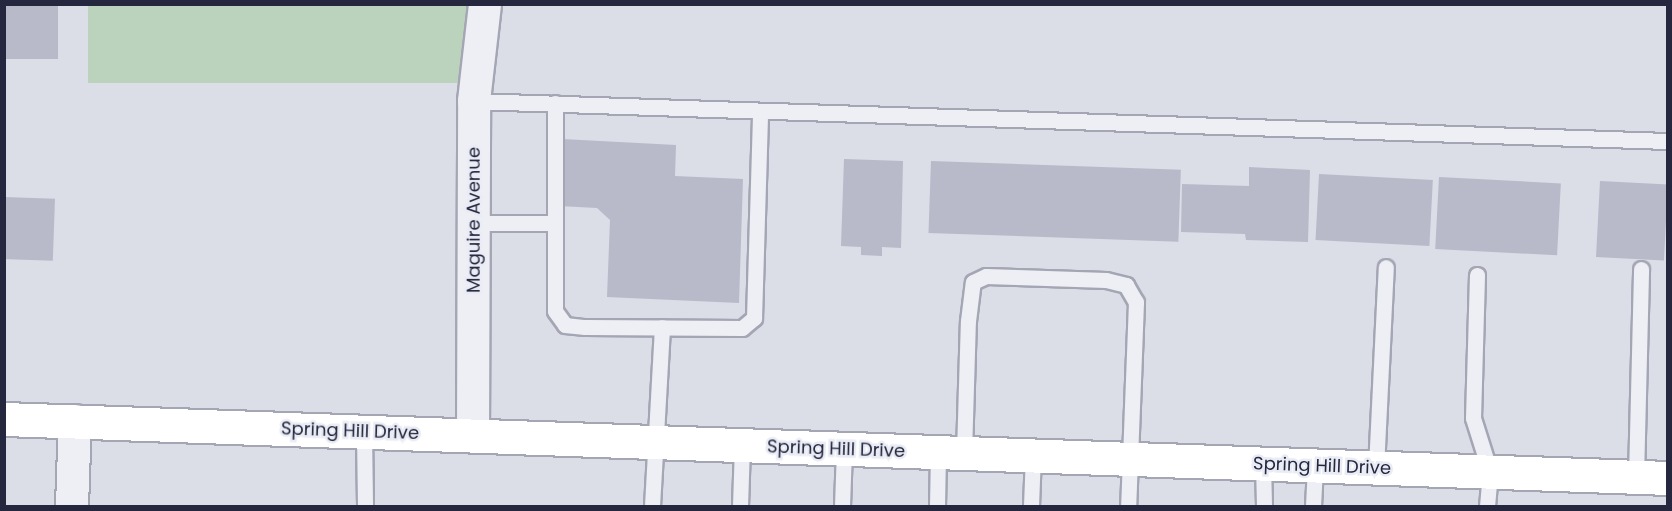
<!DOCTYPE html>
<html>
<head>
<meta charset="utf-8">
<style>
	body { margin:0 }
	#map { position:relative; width:1672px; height:511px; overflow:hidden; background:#dbdde7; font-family:Poppins,sans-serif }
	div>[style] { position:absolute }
	.green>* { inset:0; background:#bbd2bc; transform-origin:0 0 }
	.building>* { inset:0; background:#b8baca; transform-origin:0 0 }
	.roads { filter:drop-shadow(2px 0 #a4a6b4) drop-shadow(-2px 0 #a4a6b4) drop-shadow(0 2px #a4a6b4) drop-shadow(0 -2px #a4a6b4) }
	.service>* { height:15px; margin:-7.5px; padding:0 7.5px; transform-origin:7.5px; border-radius:7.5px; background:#eeeff5 }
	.minor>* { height:32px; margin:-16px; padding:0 16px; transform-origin:16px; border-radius:16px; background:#eeeff5 }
	.secondary>* { height:33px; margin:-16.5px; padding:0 16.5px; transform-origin:16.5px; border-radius:16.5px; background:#fff }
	span { translate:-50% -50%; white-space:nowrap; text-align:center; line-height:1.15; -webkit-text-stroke:5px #eaecf5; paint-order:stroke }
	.street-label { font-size:18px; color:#24273e }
	.frame { position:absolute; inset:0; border:6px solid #24273e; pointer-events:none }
</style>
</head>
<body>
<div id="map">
	<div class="green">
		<div style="left:88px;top:5px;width:398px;height:78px"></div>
	</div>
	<div class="building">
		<div style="left:4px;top:4px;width:54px;height:55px"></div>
		<div style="clip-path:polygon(562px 139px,676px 145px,675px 176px,743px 179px,739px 303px,607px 297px,610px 220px,597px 208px,559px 206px)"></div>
		<div style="clip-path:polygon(844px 159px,903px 161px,901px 248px,882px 247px,882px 256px,861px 255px,861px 247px,841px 246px)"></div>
		<div style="left:931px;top:161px;width:250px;height:72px;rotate:2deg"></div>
		<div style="clip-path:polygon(1249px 167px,1310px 170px,1308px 242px,1246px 240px,1245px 234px,1181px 232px,1182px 184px,1249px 186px)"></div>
		<div style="left:1319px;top:174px;width:114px;height:66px;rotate:3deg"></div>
		<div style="left:1439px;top:177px;width:122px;height:72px;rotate:3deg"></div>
		<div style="left:1600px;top:181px;width:68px;height:76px;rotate:3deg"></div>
		<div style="left:4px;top:197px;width:51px;height:62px;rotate:2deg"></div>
	</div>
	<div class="roads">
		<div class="service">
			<div style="left:474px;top:101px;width:1195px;rotate:1.92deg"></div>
			<div style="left:555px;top:103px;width:208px;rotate:90deg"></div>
			<div style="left:555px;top:311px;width:17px;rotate:54deg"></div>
			<div style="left:565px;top:325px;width:20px;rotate:6deg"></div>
			<div style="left:585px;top:327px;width:157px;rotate:0.4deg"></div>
			<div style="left:742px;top:328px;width:16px;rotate:-40deg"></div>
			<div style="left:754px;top:318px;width:207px;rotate:-88.3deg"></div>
			<div style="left:474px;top:223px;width:80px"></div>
			<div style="left:1477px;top:275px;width:143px;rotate:91.6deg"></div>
			<div style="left:1473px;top:418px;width:57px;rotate:72.5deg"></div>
			<div style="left:1490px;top:472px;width:34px;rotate:95deg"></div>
			<div style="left:364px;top:432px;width:74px;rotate:89.2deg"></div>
			<div style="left:964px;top:453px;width:132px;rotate:-88.3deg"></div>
			<div style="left:968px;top:321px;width:39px;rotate:-83deg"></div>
			<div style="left:973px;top:282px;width:14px;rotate:-25deg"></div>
			<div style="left:986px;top:276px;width:120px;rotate:1.9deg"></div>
			<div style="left:1106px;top:280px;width:21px;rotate:14deg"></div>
			<div style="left:1126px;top:285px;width:20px;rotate:60deg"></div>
			<div style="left:1136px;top:302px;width:204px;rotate:92.2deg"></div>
			<div style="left:1263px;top:464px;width:42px;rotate:88.6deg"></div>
			<div style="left:1376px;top:468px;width:201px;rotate:-87.2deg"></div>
			<div style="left:1636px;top:477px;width:208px;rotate:-88.6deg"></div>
			<div style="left:652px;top:506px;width:179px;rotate:-86.8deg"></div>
			<div style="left:740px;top:506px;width:61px;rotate:-88.1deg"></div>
			<div style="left:842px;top:506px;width:57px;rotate:-88deg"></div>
			<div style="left:937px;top:506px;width:54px;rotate:-88.9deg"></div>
			<div style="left:1031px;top:506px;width:51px;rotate:-87.8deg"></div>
			<div style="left:1313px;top:506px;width:40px;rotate:-87.1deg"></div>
		</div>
		<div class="minor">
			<div style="left:473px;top:436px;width:335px;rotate:-89.8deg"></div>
			<div style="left:474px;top:101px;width:98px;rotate:-83.5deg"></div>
			<div style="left:72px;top:506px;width:85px;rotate:-88deg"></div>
		</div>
		<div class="secondary">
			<div style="left:4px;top:419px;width:1665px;rotate:2.03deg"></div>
		</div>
	</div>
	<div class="street-label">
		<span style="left:474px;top:220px;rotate:-90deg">Maguire Avenue</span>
		<span style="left:350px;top:431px;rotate:2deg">Spring Hill Drive</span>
		<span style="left:836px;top:449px;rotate:2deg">Spring Hill Drive</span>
		<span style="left:1322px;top:466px;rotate:2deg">Spring Hill Drive</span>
	</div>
	<div class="frame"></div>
</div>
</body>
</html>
